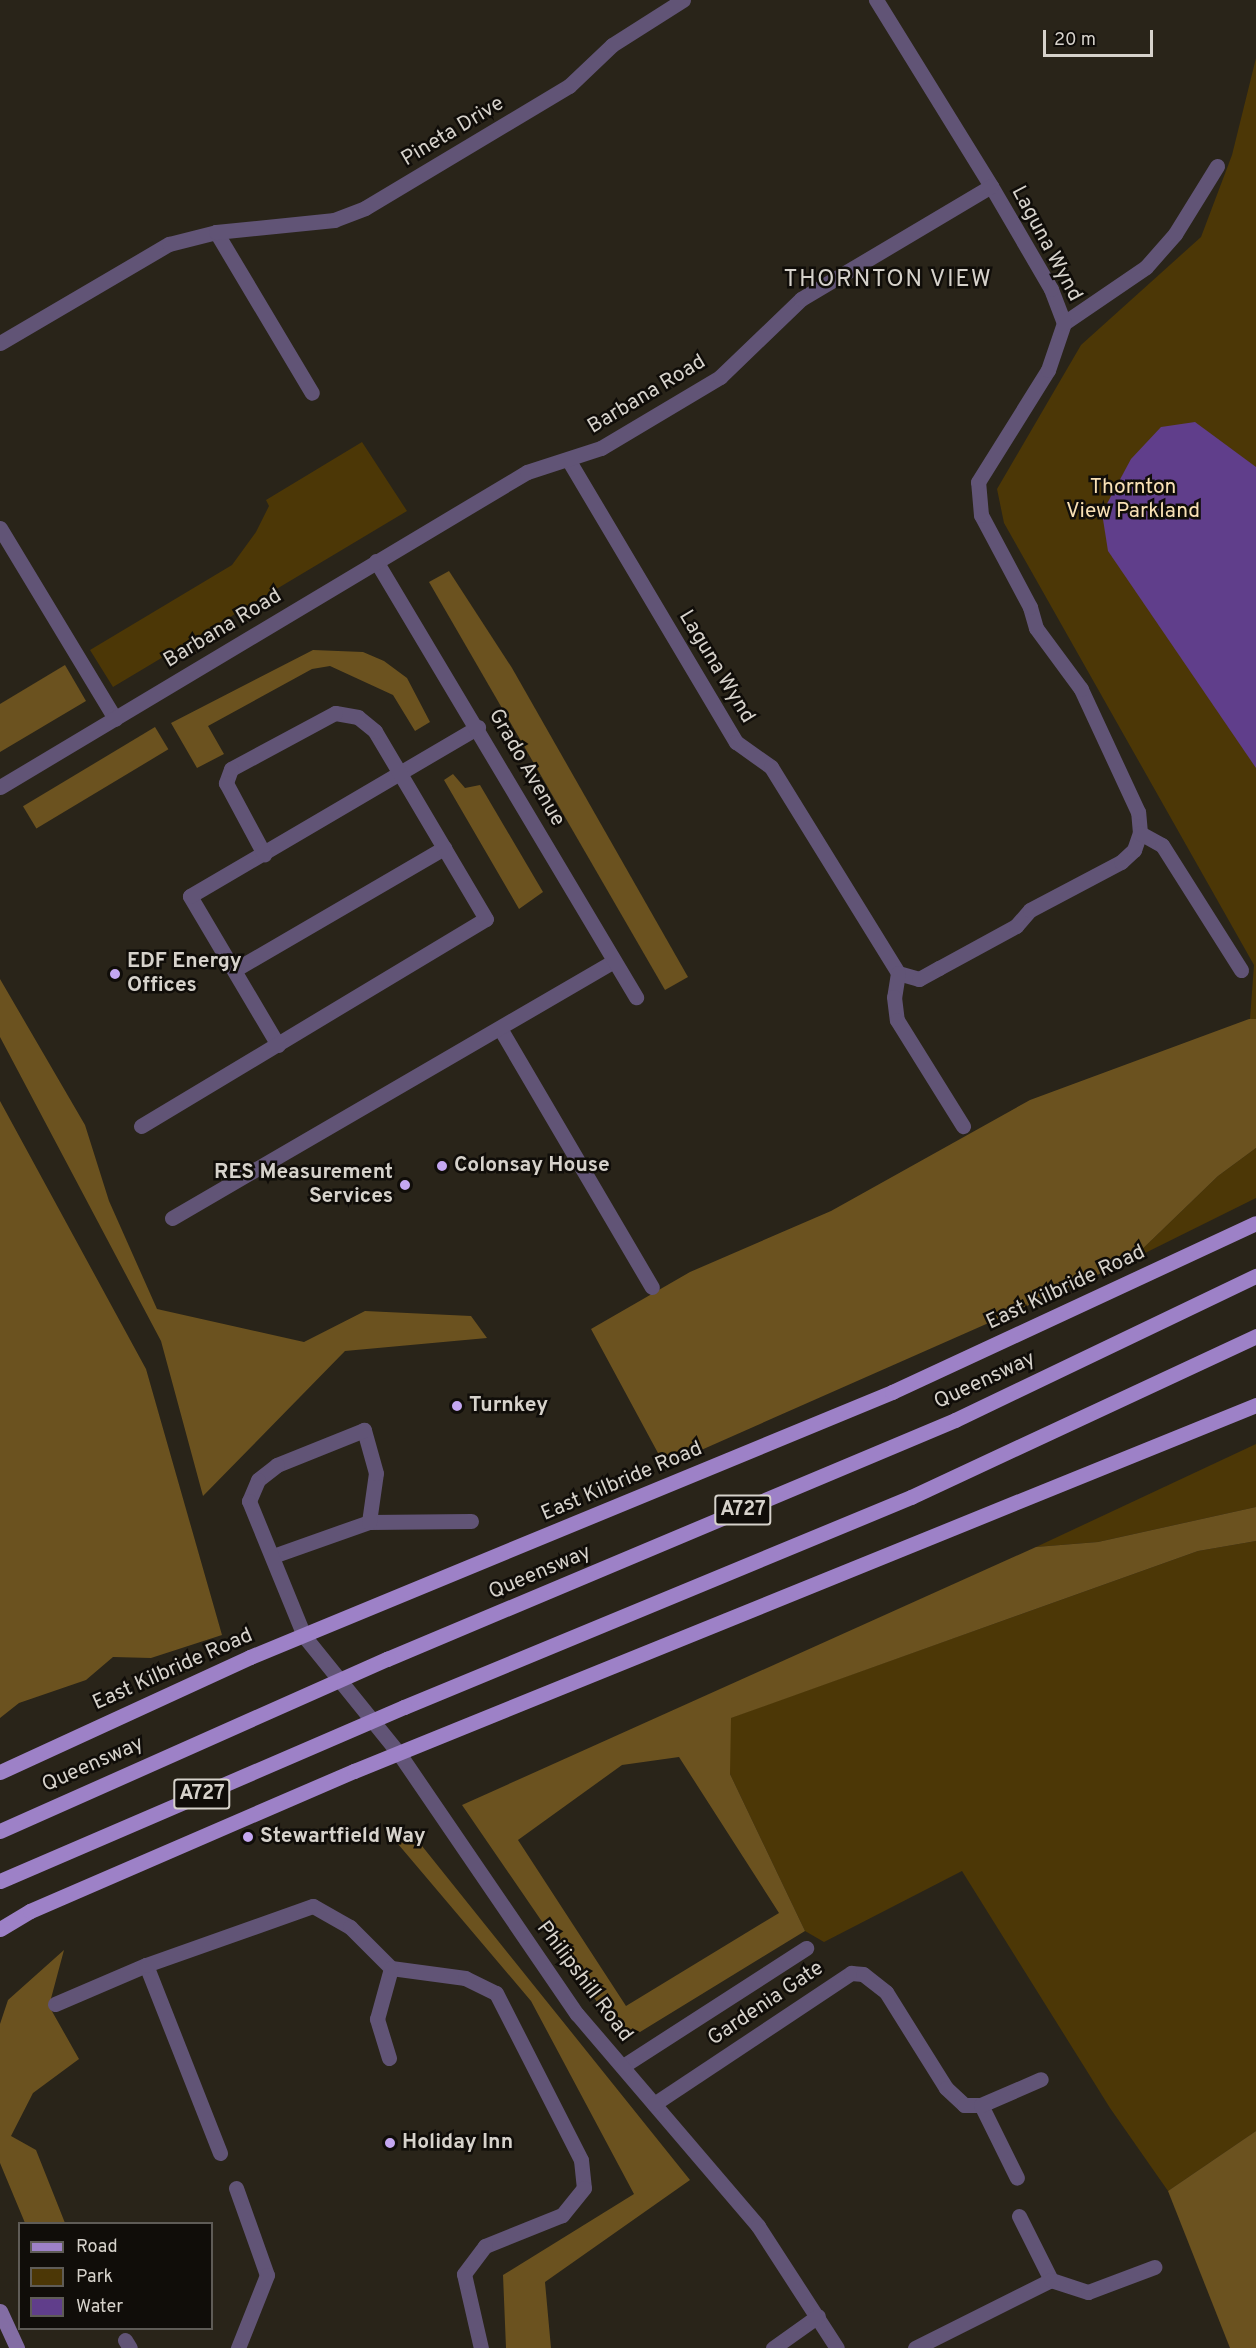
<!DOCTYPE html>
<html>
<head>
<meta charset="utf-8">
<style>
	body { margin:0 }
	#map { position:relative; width:1256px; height:2348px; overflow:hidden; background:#292419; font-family:Overpass,sans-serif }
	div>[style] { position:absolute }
	.green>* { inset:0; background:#4c3706 }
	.forest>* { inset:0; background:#6b521f; transform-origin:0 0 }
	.water>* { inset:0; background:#603e8b }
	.lane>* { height:15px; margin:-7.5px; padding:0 7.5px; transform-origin:7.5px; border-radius:7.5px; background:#615476 }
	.street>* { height:15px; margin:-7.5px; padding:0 7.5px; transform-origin:7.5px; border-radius:7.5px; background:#615476 }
	.secondary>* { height:15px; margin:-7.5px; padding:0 7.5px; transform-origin:7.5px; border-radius:7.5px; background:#836da4 }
	.primary>* { height:15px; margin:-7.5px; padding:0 7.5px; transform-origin:7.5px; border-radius:7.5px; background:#9d81c7 }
	.primary-bridge>* { height:15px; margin:-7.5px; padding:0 7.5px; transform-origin:7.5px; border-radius:7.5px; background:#9d81c7 }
	.dots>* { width:16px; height:16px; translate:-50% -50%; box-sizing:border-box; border:3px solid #100d09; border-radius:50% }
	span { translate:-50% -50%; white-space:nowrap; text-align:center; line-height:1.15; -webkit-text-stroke:5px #100d09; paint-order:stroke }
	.shield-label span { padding:2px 4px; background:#100d09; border:2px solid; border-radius:4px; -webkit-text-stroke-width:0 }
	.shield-label { font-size:20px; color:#d6d2cb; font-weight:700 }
	.street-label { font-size:21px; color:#d6d2cb }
	.park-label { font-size:21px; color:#f8e0b5 }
	.poi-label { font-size:21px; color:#d6d2cb; font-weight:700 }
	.left { translate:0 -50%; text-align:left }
	.right { translate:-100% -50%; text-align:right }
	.quarter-label { font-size:24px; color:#d6d2cb; letter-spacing:1.5px }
	.legend { position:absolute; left:18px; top:2222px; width:195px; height:108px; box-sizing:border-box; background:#100d09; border:2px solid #5f5c57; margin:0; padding:8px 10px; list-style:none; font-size:18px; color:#d6d2cb }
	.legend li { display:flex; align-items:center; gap:12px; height:30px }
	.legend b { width:30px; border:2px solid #5f5c57 }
	.scale { position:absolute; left:1043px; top:30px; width:110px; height:27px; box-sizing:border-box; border:3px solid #d6d2cb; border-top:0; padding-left:8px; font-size:18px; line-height:21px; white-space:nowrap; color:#d6d2cb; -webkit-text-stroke:4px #100d09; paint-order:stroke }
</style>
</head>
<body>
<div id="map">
	<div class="green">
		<div style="clip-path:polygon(1256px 58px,1256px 1019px,1250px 1019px,1254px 965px,1004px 523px,997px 489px,1081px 345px,1201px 237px,1232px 155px)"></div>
		<div style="clip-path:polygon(362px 442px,407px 511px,113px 687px,90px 650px,232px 565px,256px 532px,269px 506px,266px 500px)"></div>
		<div style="clip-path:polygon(1256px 1148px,1256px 1198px,1131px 1260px,1218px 1176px)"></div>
		<div style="clip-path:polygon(1256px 1444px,1256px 1507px,1098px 1542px,1036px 1547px)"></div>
		<div style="clip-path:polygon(1256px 1541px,1256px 2131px,1168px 2191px,1110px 2108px,962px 1871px,824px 1942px,805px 1931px,730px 1774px,730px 1718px,1198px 1551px)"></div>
	</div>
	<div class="forest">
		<div style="clip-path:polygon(449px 571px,512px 668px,688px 977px,665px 990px,429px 582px)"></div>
		<div style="clip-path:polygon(313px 650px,363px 652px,384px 661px,407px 678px,430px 722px,415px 731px,393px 695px,330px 666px,312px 669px,208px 726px,224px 754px,197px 768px,171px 723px)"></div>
		<div style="clip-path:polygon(65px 665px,86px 701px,0 752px,0 704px)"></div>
		<div style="left:155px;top:727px;width:26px;height:154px;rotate:59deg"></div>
		<div style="clip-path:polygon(453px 774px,465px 788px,480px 785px,543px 892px,519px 909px,444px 780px)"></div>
		<div style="clip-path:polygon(0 979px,85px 1125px,109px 1201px,157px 1309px,304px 1342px,365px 1311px,471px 1316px,487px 1338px,345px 1351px,203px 1496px,161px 1341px,0 1037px)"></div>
		<div style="clip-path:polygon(1249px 1019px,1256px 1019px,1256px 1148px,1218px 1176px,1131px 1260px,665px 1466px,591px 1329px,690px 1272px,831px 1211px,1030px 1100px)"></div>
		<div style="clip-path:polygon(0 1101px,146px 1369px,222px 1635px,151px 1658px,113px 1657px,86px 1680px,19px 1703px,0 1718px)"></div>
		<div style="clip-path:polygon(evenodd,1256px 1507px,1256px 1541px,1198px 1551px,731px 1718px,730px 1774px,805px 1931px,640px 2032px,619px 2034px,462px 1805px,1036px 1547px,1098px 1542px,1256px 1507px,679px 1757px,779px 1913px,626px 2006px,518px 1840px,622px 1765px,679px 1757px)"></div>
		<div style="clip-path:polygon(414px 1836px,690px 2180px,545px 2282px,551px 2348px,506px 2348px,503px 2275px,634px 2194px,531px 2001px,398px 1844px)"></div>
		<div style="clip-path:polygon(64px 1950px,49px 2006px,79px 2059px,33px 2093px,11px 2136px,36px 2150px,65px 2223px,25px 2223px,0 2163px,0 2024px,8px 2000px)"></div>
		<div style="clip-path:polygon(1256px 2131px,1256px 2348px,1230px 2348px,1168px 2191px)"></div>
	</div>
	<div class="water">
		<div style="clip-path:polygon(1195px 422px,1256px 467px,1256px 768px,1108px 551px,1102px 513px,1131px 459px,1161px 427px)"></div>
	</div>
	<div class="lane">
		<div style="left:236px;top:969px;width:241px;rotate:-30.2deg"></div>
		<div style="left:501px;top:1030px;width:298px;rotate:59.6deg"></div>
		<div style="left:278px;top:1045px;width:173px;rotate:-120.6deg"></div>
		<div style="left:190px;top:896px;width:334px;rotate:-30.4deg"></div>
		<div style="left:141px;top:1126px;width:402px;rotate:-31deg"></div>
		<div style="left:486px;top:919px;width:218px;rotate:-120.6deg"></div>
		<div style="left:375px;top:731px;width:22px;rotate:-141deg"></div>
		<div style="left:358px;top:717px;width:23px;rotate:-170deg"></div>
		<div style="left:335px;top:713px;width:118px;rotate:151.7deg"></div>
		<div style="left:231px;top:769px;width:15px;rotate:110deg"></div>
		<div style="left:226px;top:783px;width:81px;rotate:61.8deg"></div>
		<div style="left:172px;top:1218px;width:511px;rotate:-30.18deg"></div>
		<div style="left:369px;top:1522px;width:102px;rotate:-0.6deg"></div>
		<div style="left:273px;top:1556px;width:102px;rotate:-19.5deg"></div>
		<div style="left:369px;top:1522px;width:49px;rotate:-81.9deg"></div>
		<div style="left:376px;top:1473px;width:45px;rotate:-105.6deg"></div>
		<div style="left:364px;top:1430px;width:94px;rotate:158.1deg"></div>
		<div style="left:277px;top:1465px;width:24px;rotate:142deg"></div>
		<div style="left:258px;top:1480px;width:23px;rotate:113deg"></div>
		<div style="left:249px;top:1501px;width:146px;rotate:67.8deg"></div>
		<div style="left:146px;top:1965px;width:202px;rotate:68.5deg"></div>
		<div style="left:55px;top:2004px;width:99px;rotate:-23.2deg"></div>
		<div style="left:146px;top:1965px;width:177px;rotate:-19.5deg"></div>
		<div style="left:313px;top:1906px;width:43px;rotate:29.6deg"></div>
		<div style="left:350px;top:1927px;width:58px;rotate:45deg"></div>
		<div style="left:391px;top:1968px;width:75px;rotate:7.7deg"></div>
		<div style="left:465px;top:1978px;width:34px;rotate:26deg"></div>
		<div style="left:496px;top:1993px;width:187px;rotate:63deg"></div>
		<div style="left:581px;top:2160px;width:28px;rotate:84deg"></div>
		<div style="left:584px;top:2188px;width:35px;rotate:129deg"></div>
		<div style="left:562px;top:2215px;width:83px;rotate:158.1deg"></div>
		<div style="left:485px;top:2246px;width:35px;rotate:127deg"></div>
		<div style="left:464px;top:2274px;width:76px;rotate:77.1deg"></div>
		<div style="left:389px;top:2058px;width:41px;rotate:-107.1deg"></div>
		<div style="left:377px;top:2019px;width:53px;rotate:-74.6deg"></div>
		<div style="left:623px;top:2066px;width:218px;rotate:-32.8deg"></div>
		<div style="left:236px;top:2188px;width:92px;rotate:70.4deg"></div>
		<div style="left:267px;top:2275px;width:79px;rotate:111.7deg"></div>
		<div style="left:125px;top:2340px;width:9px;rotate:58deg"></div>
	</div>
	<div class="street">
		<div style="left:216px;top:232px;width:187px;rotate:59.2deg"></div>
		<div style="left:1064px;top:323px;width:99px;rotate:-34.3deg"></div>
		<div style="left:1146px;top:267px;width:44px;rotate:-48.7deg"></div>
		<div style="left:1175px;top:234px;width:80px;rotate:-58.3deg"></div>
		<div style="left:0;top:343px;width:196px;rotate:-30.4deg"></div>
		<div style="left:169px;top:244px;width:49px;rotate:-14.3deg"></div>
		<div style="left:216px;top:232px;width:119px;rotate:-5.8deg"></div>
		<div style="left:334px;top:220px;width:33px;rotate:-21deg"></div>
		<div style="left:365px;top:208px;width:238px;rotate:-30.9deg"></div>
		<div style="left:569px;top:86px;width:59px;rotate:-43.6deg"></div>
		<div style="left:612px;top:45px;width:84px;rotate:-32.4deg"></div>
		<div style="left:569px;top:461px;width:327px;rotate:59.3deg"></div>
		<div style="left:736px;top:742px;width:43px;rotate:35.5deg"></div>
		<div style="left:771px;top:767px;width:242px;rotate:58.3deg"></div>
		<div style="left:898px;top:973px;width:22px;rotate:16deg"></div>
		<div style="left:919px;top:979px;width:23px;rotate:-29deg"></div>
		<div style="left:939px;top:968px;width:88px;rotate:-28.6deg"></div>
		<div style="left:1016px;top:926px;width:21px;rotate:-49deg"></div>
		<div style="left:1030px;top:910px;width:103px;rotate:-27.8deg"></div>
		<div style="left:1121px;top:862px;width:18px;rotate:-43deg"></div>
		<div style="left:1134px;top:850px;width:18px;rotate:-71deg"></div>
		<div style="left:1140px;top:833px;width:21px;rotate:-95deg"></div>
		<div style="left:1138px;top:812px;width:136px;rotate:-114.9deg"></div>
		<div style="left:1081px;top:689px;width:76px;rotate:-126.4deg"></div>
		<div style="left:1036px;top:628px;width:22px;rotate:-106deg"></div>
		<div style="left:1030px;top:607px;width:104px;rotate:-118deg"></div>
		<div style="left:981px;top:515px;width:33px;rotate:-95deg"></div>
		<div style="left:978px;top:482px;width:132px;rotate:-58deg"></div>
		<div style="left:1048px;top:370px;width:50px;rotate:-71.2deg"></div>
		<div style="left:1064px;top:323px;width:36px;rotate:-111deg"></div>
		<div style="left:1051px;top:289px;width:119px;rotate:-120.2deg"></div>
		<div style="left:991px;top:186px;width:219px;rotate:-121.7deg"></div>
		<div style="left:0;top:528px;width:223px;rotate:58.9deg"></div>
		<div style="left:376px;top:561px;width:508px;rotate:59.19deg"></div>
		<div style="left:0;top:787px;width:614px;rotate:-30.87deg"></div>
		<div style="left:527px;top:472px;width:78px;rotate:-18deg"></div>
		<div style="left:601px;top:448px;width:139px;rotate:-30.8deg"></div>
		<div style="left:720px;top:377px;width:112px;rotate:-43.9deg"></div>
		<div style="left:801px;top:299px;width:221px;rotate:-30.7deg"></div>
		<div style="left:1140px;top:833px;width:25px;rotate:29deg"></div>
		<div style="left:1162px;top:845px;width:148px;rotate:57.7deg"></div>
		<div style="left:898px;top:973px;width:24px;rotate:99deg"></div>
		<div style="left:894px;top:997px;width:23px;rotate:83deg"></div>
		<div style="left:897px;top:1020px;width:125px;rotate:58.1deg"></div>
		<div style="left:304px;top:1636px;width:153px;rotate:51.1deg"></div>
		<div style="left:400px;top:1755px;width:314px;rotate:55.7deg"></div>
		<div style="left:577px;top:2014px;width:279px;rotate:49.5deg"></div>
		<div style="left:758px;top:2226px;width:145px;rotate:57.1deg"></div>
		<div style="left:654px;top:2104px;width:237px;rotate:-33.6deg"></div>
		<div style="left:851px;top:1973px;width:12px;rotate:5deg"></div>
		<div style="left:863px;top:1974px;width:29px;rotate:38deg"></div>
		<div style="left:886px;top:1992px;width:113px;rotate:58deg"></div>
		<div style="left:946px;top:2088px;width:25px;rotate:43deg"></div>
		<div style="left:964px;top:2105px;width:17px"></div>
		<div style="left:981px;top:2105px;width:81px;rotate:63.7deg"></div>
		<div style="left:981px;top:2105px;width:65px;rotate:-23.4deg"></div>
		<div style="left:1019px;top:2216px;width:72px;rotate:63.4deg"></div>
		<div style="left:773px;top:2348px;width:55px;rotate:-35.4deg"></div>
		<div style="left:915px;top:2348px;width:152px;rotate:-26.6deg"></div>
		<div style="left:1051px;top:2280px;width:39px;rotate:18deg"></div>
		<div style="left:1088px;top:2292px;width:71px;rotate:-20.7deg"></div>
	</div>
	<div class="secondary">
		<div style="left:0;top:2311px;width:41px;rotate:65.3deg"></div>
	</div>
	<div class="primary">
		<div style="left:387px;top:1659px;width:616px;rotate:-22.82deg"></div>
		<div style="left:955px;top:1420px;width:334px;rotate:-25.6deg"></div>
		<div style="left:404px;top:1707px;width:549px;rotate:-22.5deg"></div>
		<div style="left:911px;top:1497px;width:381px;rotate:-25deg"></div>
		<div style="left:0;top:1772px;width:275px;rotate:-24.7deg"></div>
		<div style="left:250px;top:1657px;width:695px;rotate:-22.43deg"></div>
		<div style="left:892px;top:1392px;width:401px;rotate:-24.9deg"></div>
		<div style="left:0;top:1929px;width:35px;rotate:-31deg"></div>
		<div style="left:30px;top:1911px;width:353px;rotate:-23.4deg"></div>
		<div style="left:354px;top:1771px;width:973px;rotate:-22.09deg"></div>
	</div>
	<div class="primary-bridge">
		<div style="left:0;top:1831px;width:424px;rotate:-24deg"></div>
		<div style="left:0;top:1881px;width:440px;rotate:-23.3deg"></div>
	</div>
	<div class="dots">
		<div style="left:115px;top:974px;background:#c4a7f1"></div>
		<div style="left:442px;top:1166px;background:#c4a7f1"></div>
		<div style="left:405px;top:1185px;background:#c4a7f1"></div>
		<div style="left:457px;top:1406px;background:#c4a7f1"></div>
		<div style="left:248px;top:1837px;background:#c4a7f1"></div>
		<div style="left:390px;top:2143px;background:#c4a7f1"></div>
	</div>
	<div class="shield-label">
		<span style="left:743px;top:1510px">A727</span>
		<span style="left:202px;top:1794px">A727</span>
	</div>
	<div class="street-label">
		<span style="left:453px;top:132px;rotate:-31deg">Pineta Drive</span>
		<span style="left:1046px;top:244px;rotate:62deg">Laguna Wynd</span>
		<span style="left:647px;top:395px;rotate:-31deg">Barbana Road</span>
		<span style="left:223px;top:629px;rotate:-31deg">Barbana Road</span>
		<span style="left:716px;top:667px;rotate:59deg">Laguna Wynd</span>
		<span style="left:526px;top:768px;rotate:60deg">Grado Avenue</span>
		<span style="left:1066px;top:1288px;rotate:-25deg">East Kilbride Road</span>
		<span style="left:985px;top:1381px;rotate:-25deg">Queensway</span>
		<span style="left:622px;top:1482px;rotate:-23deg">East Kilbride Road</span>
		<span style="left:540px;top:1573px;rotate:-23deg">Queensway</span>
		<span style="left:173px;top:1670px;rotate:-24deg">East Kilbride Road</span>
		<span style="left:93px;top:1765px;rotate:-24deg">Queensway</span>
		<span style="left:584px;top:1982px;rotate:53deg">Philipshill Road</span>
		<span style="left:766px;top:2004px;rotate:-34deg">Gardenia Gate</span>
	</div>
	<div class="park-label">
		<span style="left:1133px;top:500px">Thornton<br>View Parkland</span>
	</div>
	<div class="poi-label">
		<span class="left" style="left:127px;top:974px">EDF Energy<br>Offices</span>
		<span class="left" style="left:454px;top:1166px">Colonsay House</span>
		<span class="right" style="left:393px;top:1185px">RES Measurement<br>Services</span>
		<span class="left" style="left:469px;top:1406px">Turnkey</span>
		<span class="left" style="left:260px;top:1837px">Stewartfield Way</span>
		<span class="left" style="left:402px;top:2143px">Holiday Inn</span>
	</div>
	<div class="quarter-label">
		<span style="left:888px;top:281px">THORNTON VIEW</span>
	</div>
	<ul class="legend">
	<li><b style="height:8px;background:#9d81c7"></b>Road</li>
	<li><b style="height:16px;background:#4c3706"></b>Park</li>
	<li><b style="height:16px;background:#603e8b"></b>Water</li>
	</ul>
	<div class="scale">20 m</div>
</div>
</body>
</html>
